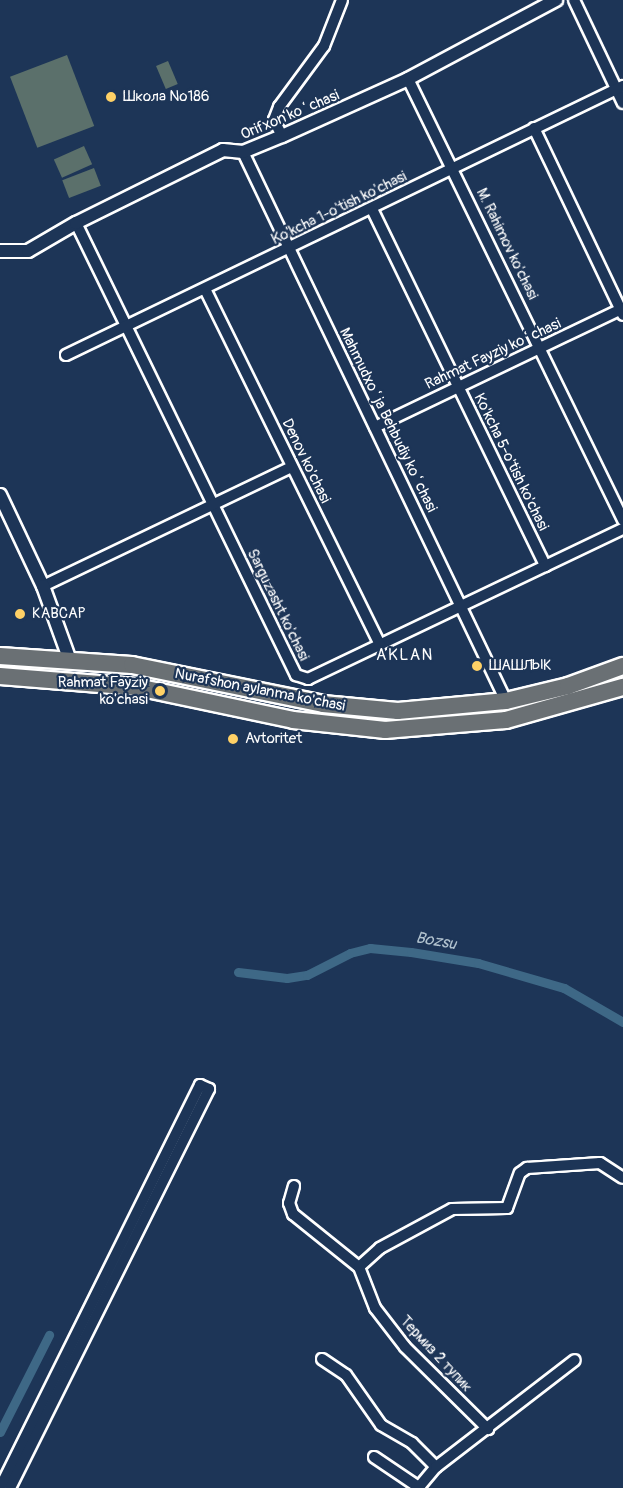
<!DOCTYPE html>
<html>
<head>
<meta charset="utf-8">
<style>
	body { margin:0 }
	#map { position:relative; width:623px; height:1488px; overflow:hidden; background:#1d3557; font-family:Pangolin,sans-serif }
	div>[style] { position:absolute }
	.green>* { inset:0; background:#5b706b; transform-origin:0 0 }
	.canal>* { height:9px; margin:-4.5px; padding:0 4.5px; transform-origin:4.5px; border-radius:4.5px; background:#3e6886 }
	.roads { filter:drop-shadow(2px 0 #fff) drop-shadow(-2px 0 #fff) drop-shadow(0 2px #fff) drop-shadow(0 -2px #fff) }
	.minor>* { height:10px; margin:-5px; padding:0 5px; transform-origin:5px; border-radius:5px; background:#1d3557 }
	.tertiary>* { height:12px; margin:-6px; padding:0 6px; transform-origin:6px; border-radius:6px; background:#1d3557 }
	.primary>* { height:16px; margin:-8px; padding:0 8px; transform-origin:8px; border-radius:8px; background:#6a7074 }
	.dots>* { width:16px; height:16px; translate:-50% -50%; box-sizing:border-box; border:3px solid #1d3557; border-radius:50% }
	span { translate:-50% -50%; white-space:nowrap; text-align:center; line-height:1.15; -webkit-text-stroke:4.5px #1d3557; paint-order:stroke }
	.poi-label { font-size:15px; color:#fff }
	.left { translate:0 -50%; text-align:left }
	.right { translate:-100% -50%; text-align:right }
	.street-label { font-size:15px; color:#fff }
	.neighbourhood-label { font-size:16px; color:#fff; letter-spacing:1.5px }
	.water-label { font-size:16px; color:#b2c3cf; font-style:italic }
</style>
</head>
<body>
<div id="map">
	<div class="green">
		<div style="left:67px;top:55px;width:76px;height:61px;rotate:69deg"></div>
		<div style="left:168px;top:61px;width:25px;height:13px;rotate:67deg"></div>
		<div style="left:84px;top:146px;width:20px;height:33px;rotate:66deg"></div>
		<div style="left:94px;top:168px;width:19px;height:34px;rotate:69deg"></div>
	</div>
	<div class="canal">
		<div style="left:238px;top:972px;width:49px;rotate:7deg"></div>
		<div style="left:287px;top:978px;width:20px;rotate:-9deg"></div>
		<div style="left:307px;top:975px;width:48px;rotate:-27.1deg"></div>
		<div style="left:350px;top:953px;width:21px;rotate:-14deg"></div>
		<div style="left:370px;top:948px;width:41px;rotate:5.6deg"></div>
		<div style="left:411px;top:952px;width:68px;rotate:9.3deg"></div>
		<div style="left:478px;top:963px;width:90px;rotate:16.2deg"></div>
		<div style="left:564px;top:988px;width:68px;rotate:30deg"></div>
		<div style="left:0;top:1432px;width:109px;rotate:-63.2deg"></div>
	</div>
	<div class="roads">
		<div class="minor">
			<div style="left:574px;top:0;width:114px;rotate:64.6deg"></div>
			<div style="left:408px;top:79px;width:491px;rotate:64deg"></div>
			<div style="left:534px;top:128px;width:207px;rotate:64.5deg"></div>
			<div style="left:282px;top:136px;width:18px;rotate:-117deg"></div>
			<div style="left:274px;top:120px;width:14px;rotate:-69deg"></div>
			<div style="left:279px;top:107px;width:76px;rotate:-53.6deg"></div>
			<div style="left:324px;top:46px;width:49px;rotate:-68.6deg"></div>
			<div style="left:243px;top:152px;width:609px;rotate:64.4deg"></div>
			<div style="left:372px;top:209px;width:397px;rotate:64.1deg"></div>
			<div style="left:76px;top:223px;width:503px;rotate:64.05deg"></div>
			<div style="left:296px;top:675px;width:13px;rotate:18deg"></div>
			<div style="left:308px;top:679px;width:349px;rotate:-25.5deg"></div>
			<div style="left:205px;top:289px;width:397px;rotate:63.8deg"></div>
			<div style="left:66px;top:355px;width:619px;rotate:-25.78deg"></div>
			<div style="left:375px;top:427px;width:275px;rotate:-25.6deg"></div>
			<div style="left:43px;top:586px;width:275px;rotate:-25.6deg"></div>
			<div style="left:294px;top:1186px;width:18px;rotate:106deg"></div>
			<div style="left:289px;top:1203px;width:12px;rotate:70deg"></div>
			<div style="left:293px;top:1214px;width:85px;rotate:38.8deg"></div>
			<div style="left:359px;top:1267px;width:44px;rotate:68.7deg"></div>
			<div style="left:375px;top:1308px;width:49px;rotate:52.4deg"></div>
			<div style="left:405px;top:1347px;width:117px;rotate:44.7deg"></div>
			<div style="left:359px;top:1267px;width:28px;rotate:-42deg"></div>
			<div style="left:380px;top:1248px;width:82px;rotate:-28.4deg"></div>
			<div style="left:452px;top:1209px;width:55px;rotate:-1deg"></div>
			<div style="left:507px;top:1208px;width:37px;rotate:-70deg"></div>
			<div style="left:520px;top:1173px;width:9px;rotate:-36deg"></div>
			<div style="left:527px;top:1168px;width:73px;rotate:-3.9deg"></div>
			<div style="left:600px;top:1163px;width:27px;rotate:33deg"></div>
			<div style="left:322px;top:1359px;width:29px;rotate:34deg"></div>
			<div style="left:346px;top:1375px;width:61px;rotate:55deg"></div>
			<div style="left:381px;top:1425px;width:36px;rotate:30deg"></div>
			<div style="left:412px;top:1443px;width:34px;rotate:45deg"></div>
			<div style="left:374px;top:1457px;width:55px;rotate:34deg"></div>
			<div style="left:419px;top:1487px;width:26px;rotate:-50deg"></div>
			<div style="left:436px;top:1467px;width:175px;rotate:-37.6deg"></div>
			<div style="left:0;top:1488px;width:450px;rotate:-63.6deg"></div>
			<div style="left:200px;top:1085px;width:10px;rotate:24deg"></div>
			<div style="left:209px;top:1089px;width:446px;rotate:116.5deg"></div>
		</div>
		<div class="tertiary">
			<div style="left:0;top:251px;width:28px"></div>
			<div style="left:28px;top:251px;width:56px;rotate:-30.3deg"></div>
			<div style="left:76px;top:223px;width:164px;rotate:-26.4deg"></div>
			<div style="left:223px;top:150px;width:20px;rotate:6deg"></div>
			<div style="left:243px;top:152px;width:42px;rotate:-22.3deg"></div>
			<div style="left:282px;top:136px;width:138px;rotate:-24.3deg"></div>
			<div style="left:408px;top:79px;width:168px;rotate:-28.1deg"></div>
			<div style="left:0;top:495px;width:101px;rotate:64.7deg"></div>
			<div style="left:43px;top:586px;width:77px;rotate:70.1deg"></div>
		</div>
		<div class="primary">
			<div style="left:0;top:656px;width:132px;rotate:3.9deg"></div>
			<div style="left:132px;top:665px;width:195px;rotate:11.5deg"></div>
			<div style="left:323px;top:704px;width:75px;rotate:5.3deg"></div>
			<div style="left:398px;top:711px;width:108px;rotate:-5.3deg"></div>
			<div style="left:506px;top:701px;width:64px;rotate:-13.6deg"></div>
			<div style="left:568px;top:686px;width:59px;rotate:-20deg"></div>
			<div style="left:0;top:676px;width:137px;rotate:4.6deg"></div>
			<div style="left:137px;top:687px;width:159px;rotate:11.9deg"></div>
			<div style="left:293px;top:720px;width:93px;rotate:6.2deg"></div>
			<div style="left:385px;top:730px;width:121px;rotate:-4.7deg"></div>
			<div style="left:506px;top:720px;width:122px;rotate:-15.8deg"></div>
		</div>
	</div>
	<div class="dots">
		<div style="left:111px;top:97px;background:#ffd166"></div>
		<div style="left:20px;top:614px;background:#ffd166"></div>
		<div style="left:477px;top:666px;background:#ffd166"></div>
		<div style="left:160px;top:691px;background:#ffd166"></div>
		<div style="left:233px;top:739px;background:#ffd166"></div>
	</div>
	<div class="poi-label">
		<span class="left" style="left:123px;top:97px">Школа №186</span>
		<span class="left" style="left:32px;top:614px">КАВСАР</span>
		<span class="left" style="left:489px;top:666px">ШАШЛЫК</span>
		<span class="right" style="left:148px;top:691px">Rahmat Fayziy<br>ko'chasi</span>
		<span class="left" style="left:245px;top:739px">Avtoritet</span>
	</div>
	<div class="street-label">
		<span style="left:290px;top:115px;rotate:-23deg">Orifxon koʻchasi</span>
		<span style="left:339px;top:208px;rotate:-26deg">Ko'kcha 1-o'tish ko'chasi</span>
		<span style="left:507px;top:244px;rotate:64deg">M. Rahimov ko'chasi</span>
		<span style="left:493px;top:354px;rotate:-25deg">Rahmat Fayziy koʻchasi</span>
		<span style="left:388px;top:420px;rotate:64deg">Mahmudxoʻja Behbudiy koʻchasi</span>
		<span style="left:306px;top:461px;rotate:64deg">Denov ko'chasi</span>
		<span style="left:511px;top:462px;rotate:64deg">Ko'kcha 5-o'tish ko'chasi</span>
		<span style="left:278px;top:605px;rotate:64deg">Sarguzasht ko'chasi</span>
		<span style="left:260px;top:690px;rotate:11deg">Nurafshon aylanma ko'chasi</span>
		<span style="left:436px;top:1354px;rotate:47deg">Термиз 2 тупик</span>
	</div>
	<div class="neighbourhood-label">
		<span style="left:405px;top:655px">AKLAN</span>
	</div>
	<div class="water-label">
		<span style="left:436px;top:941px;rotate:10deg">Bozsu</span>
	</div>
</div>
</body>
</html>
